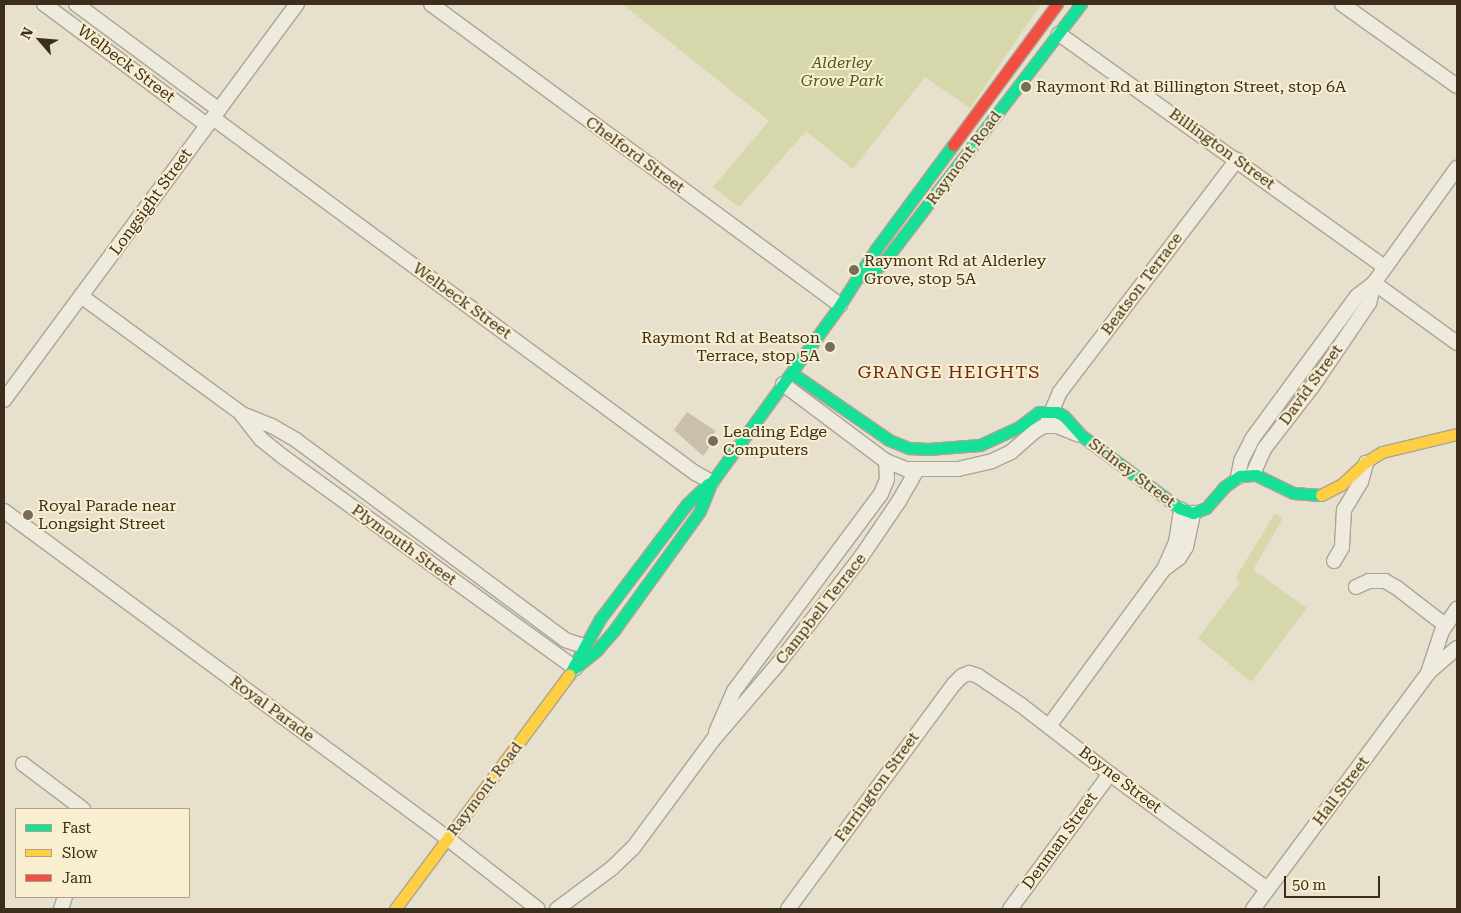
<!DOCTYPE html>
<html>
<head>
<meta charset="utf-8">
<style>
	body { margin:0 }
	#map { position:relative; width:1461px; height:913px; overflow:hidden; background:#e7e0cc; font-family:"Roboto Serif",serif }
	div>[style] { position:absolute }
	.green>* { inset:0; background:#d6d8ac }
	.building>* { inset:0; background:#cbbeac }
	.roads { filter:drop-shadow(1px 0 #aca495) drop-shadow(-1px 0 #aca495) drop-shadow(0 1px #aca495) drop-shadow(0 -1px #aca495) }
	.street>* { height:14px; margin:-7px; padding:0 7px; transform-origin:7px; border-radius:7px; background:#eeeade }
	.fast>* { height:11px; margin:-5.5px; padding:0 5.5px; transform-origin:5.5px; border-radius:5.5px; background:#16e098 }
	.slow>* { height:11px; margin:-5.5px; padding:0 5.5px; transform-origin:5.5px; border-radius:5.5px; background:#ffcf43 }
	.jam>* { height:11px; margin:-5.5px; padding:0 5.5px; transform-origin:5.5px; border-radius:5.5px; background:#f24e42 }
	.dots>* { width:14px; height:14px; translate:-50% -50%; box-sizing:border-box; border:2px solid #f9efd0; border-radius:50% }
	span { translate:-50% -50%; white-space:nowrap; text-align:center; line-height:1.15; -webkit-text-stroke:4px #f9efd0; paint-order:stroke }
	.park-label { font-size:16px; color:#495b20; font-style:italic }
	.street-label { font-size:16px; color:#3c2d1c }
	.poi-label { font-size:16px; color:#3c2d1c }
	.left { translate:0 -50%; text-align:left }
	.right { translate:-100% -50%; text-align:right }
	.neighbourhood-label { font-size:18px; color:#6d2c16; letter-spacing:1px }
	.frame { position:absolute; inset:0; border:5px solid #3c2d1c; pointer-events:none }
	.legend { position:absolute; left:15px; top:808px; width:175px; height:90px; box-sizing:border-box; background:#f9efd0; border:1px solid #ada188; margin:0; padding:6px 9px; list-style:none; font-size:15px; color:#3c2d1c }
	.legend li { display:flex; align-items:center; gap:10px; height:25px }
	.legend b { width:25px; border:1px solid #ada188 }
	.north { position:absolute; left:15px; top:15px; width:50px; height:50px; -webkit-text-stroke:4px #f9efd0; paint-order:stroke; rotate:297deg; font-size:14px; font-weight:700; line-height:20px; text-align:center; color:#3c2d1c }
	.north::after { content:''; display:block; margin:auto; width:18px; height:22px; background:#3c2d1c; clip-path:polygon(50% 0,100% 100%,50% 72%,0 100%) }
	.scale { position:absolute; left:1284px; top:876px; width:96px; height:22px; box-sizing:border-box; border:2px solid #3c2d1c; border-top:0; padding-left:6px; font-size:15px; line-height:18px; white-space:nowrap; color:#3c2d1c; -webkit-text-stroke:4px #f9efd0; paint-order:stroke }
</style>
</head>
<body>
<div id="map">
	<div class="green">
		<div style="clip-path:polygon(622px 4px,1041px 4px,970px 108px,925px 77px,853px 169px,806px 131px,739px 207px,713px 187px,769px 121px)"></div>
		<div style="clip-path:polygon(1361px 299px,1364px 301px,1258px 449px,1255px 449px)"></div>
		<div style="clip-path:polygon(1275px 513px,1283px 518px,1253px 570px,1307px 608px,1251px 682px,1198px 638px,1240px 583px,1236px 577px)"></div>
	</div>
	<div class="building">
		<div style="clip-path:polygon(687px 412px,716px 431px,711px 438px,715px 440px,703px 456px,674px 430px)"></div>
	</div>
	<div class="roads">
		<div class="street">
			<div style="left:44px;top:4px;width:203px;rotate:36.6deg"></div>
			<div style="left:76px;top:4px;width:178px;rotate:36.5deg"></div>
			<div style="left:431px;top:4px;width:508px;rotate:36.35deg"></div>
			<div style="left:1342px;top:4px;width:141px;rotate:35.5deg"></div>
			<div style="left:1059px;top:34px;width:400px;rotate:35.6deg"></div>
			<div style="left:213px;top:118px;width:599px;rotate:36.37deg"></div>
			<div style="left:695px;top:473px;width:19px;rotate:28deg"></div>
			<div style="left:1374px;top:283px;width:102px;rotate:35.9deg"></div>
			<div style="left:81px;top:296px;width:200px;rotate:36.2deg"></div>
			<div style="left:242px;top:414px;width:32px;rotate:22deg"></div>
			<div style="left:272px;top:426px;width:28px;rotate:30deg"></div>
			<div style="left:296px;top:440px;width:335px;rotate:36.6deg"></div>
			<div style="left:565px;top:640px;width:20px;rotate:18deg"></div>
			<div style="left:783px;top:384px;width:129px;rotate:36.8deg"></div>
			<div style="left:886px;top:461px;width:22px;rotate:22deg"></div>
			<div style="left:906px;top:469px;width:52px"></div>
			<div style="left:958px;top:469px;width:35px;rotate:-13deg"></div>
			<div style="left:992px;top:461px;width:21px;rotate:-25deg"></div>
			<div style="left:1011px;top:452px;width:32px;rotate:-41deg"></div>
			<div style="left:1035px;top:431px;width:10px;rotate:-29deg"></div>
			<div style="left:1044px;top:426px;width:13px"></div>
			<div style="left:1057px;top:426px;width:22px;rotate:22deg"></div>
			<div style="left:4px;top:400px;width:493px;rotate:-53.5deg"></div>
			<div style="left:242px;top:415px;width:31px;rotate:52deg"></div>
			<div style="left:261px;top:439px;width:27px;rotate:39deg"></div>
			<div style="left:282px;top:456px;width:362px;rotate:35.9deg"></div>
			<div style="left:1048px;top:420px;width:30px;rotate:-67deg"></div>
			<div style="left:1060px;top:392px;width:292px;rotate:-52.7deg"></div>
			<div style="left:1253px;top:474px;width:27px;rotate:-66deg"></div>
			<div style="left:1264px;top:449px;width:78px;rotate:-52.3deg"></div>
			<div style="left:1312px;top:387px;width:102px;rotate:-55.8deg"></div>
			<div style="left:1369px;top:303px;width:21px;rotate:-76deg"></div>
			<div style="left:1238px;top:477px;width:16px;rotate:-79deg"></div>
			<div style="left:1241px;top:461px;width:25px;rotate:-63deg"></div>
			<div style="left:1252px;top:439px;width:177px;rotate:-53.7deg"></div>
			<div style="left:1357px;top:296px;width:21px;rotate:-37deg"></div>
			<div style="left:1374px;top:283px;width:142px;rotate:-54.2deg"></div>
			<div style="left:4px;top:511px;width:541px;rotate:36.42deg"></div>
			<div style="left:439px;top:832px;width:125px;rotate:37.9deg"></div>
			<div style="left:1334px;top:561px;width:16px;rotate:-60deg"></div>
			<div style="left:1342px;top:547px;width:37px;rotate:-87deg"></div>
			<div style="left:1344px;top:510px;width:33px;rotate:-59deg"></div>
			<div style="left:1361px;top:482px;width:20px;rotate:-75deg"></div>
			<div style="left:1167px;top:567px;width:15px;rotate:-37deg"></div>
			<div style="left:1179px;top:558px;width:13px;rotate:-58deg"></div>
			<div style="left:1186px;top:547px;width:35px;rotate:-78deg"></div>
			<div style="left:1356px;top:587px;width:14px;rotate:-25deg"></div>
			<div style="left:1369px;top:581px;width:16px"></div>
			<div style="left:1385px;top:581px;width:14px;rotate:30deg"></div>
			<div style="left:1397px;top:588px;width:61px;rotate:37.6deg"></div>
			<div style="left:1428px;top:673px;width:38px;rotate:-41deg"></div>
			<div style="left:1049px;top:726px;width:195px;rotate:-53.8deg"></div>
			<div style="left:1164px;top:569px;width:30px;rotate:-66deg"></div>
			<div style="left:1176px;top:542px;width:33px;rotate:-81deg"></div>
			<div style="left:716px;top:732px;width:45px;rotate:-66.3deg"></div>
			<div style="left:734px;top:691px;width:246px;rotate:-53.3deg"></div>
			<div style="left:881px;top:494px;width:16px;rotate:-68deg"></div>
			<div style="left:887px;top:479px;width:18px;rotate:-93deg"></div>
			<div style="left:23px;top:764px;width:75px;rotate:36.9deg"></div>
			<div style="left:61px;top:909px;width:13px;rotate:-72deg"></div>
			<div style="left:557px;top:909px;width:69px;rotate:-36.7deg"></div>
			<div style="left:612px;top:868px;width:29px;rotate:-44deg"></div>
			<div style="left:633px;top:848px;width:134px;rotate:-53.5deg"></div>
			<div style="left:713px;top:740px;width:99px;rotate:-49.5deg"></div>
			<div style="left:777px;top:665px;width:137px;rotate:-52.1deg"></div>
			<div style="left:861px;top:557px;width:68px;rotate:-55.8deg"></div>
			<div style="left:899px;top:501px;width:36px;rotate:-60deg"></div>
			<div style="left:788px;top:909px;width:280px;rotate:-53.6deg"></div>
			<div style="left:954px;top:684px;width:11px;rotate:-45deg"></div>
			<div style="left:962px;top:676px;width:8px;rotate:-23deg"></div>
			<div style="left:969px;top:673px;width:9px;rotate:18deg"></div>
			<div style="left:978px;top:676px;width:52px;rotate:34deg"></div>
			<div style="left:1021px;top:705px;width:113px;rotate:37.8deg"></div>
			<div style="left:1110px;top:774px;width:195px;rotate:36.2deg"></div>
			<div style="left:1010px;top:909px;width:168px;rotate:-53.5deg"></div>
			<div style="left:1253px;top:909px;width:294px;rotate:-53.4deg"></div>
			<div style="left:1428px;top:673px;width:44px;rotate:-71.6deg"></div>
			<div style="left:1442px;top:631px;width:27px;rotate:-56deg"></div>
		</div>
		<div class="fast">
			<div style="left:868px;top:278px;width:26px;rotate:-47deg"></div>
			<div style="left:886px;top:259px;width:321px;rotate:-52.6deg"></div>
			<div style="left:792px;top:373px;width:118px;rotate:34.6deg"></div>
			<div style="left:889px;top:440px;width:22px;rotate:22deg"></div>
			<div style="left:909px;top:448px;width:19px;rotate:3deg"></div>
			<div style="left:928px;top:449px;width:52px;rotate:-4.4deg"></div>
			<div style="left:980px;top:445px;width:43px;rotate:-24.8deg"></div>
			<div style="left:1019px;top:427px;width:25px;rotate:-37deg"></div>
			<div style="left:1039px;top:412px;width:18px"></div>
			<div style="left:1057px;top:412px;width:8px;rotate:30deg"></div>
			<div style="left:1064px;top:416px;width:27px;rotate:48deg"></div>
			<div style="left:1082px;top:436px;width:121px;rotate:36.6deg"></div>
			<div style="left:1179px;top:508px;width:15px;rotate:20deg"></div>
			<div style="left:1193px;top:513px;width:14px;rotate:-21deg"></div>
			<div style="left:1206px;top:508px;width:28px;rotate:-49deg"></div>
			<div style="left:1224px;top:487px;width:19px;rotate:-35deg"></div>
			<div style="left:1240px;top:476px;width:16px;rotate:-4deg"></div>
			<div style="left:1256px;top:475px;width:41px;rotate:25.9deg"></div>
			<div style="left:1293px;top:493px;width:28px;rotate:4deg"></div>
			<div style="left:575px;top:668px;width:28px;rotate:-39deg"></div>
			<div style="left:597px;top:650px;width:28px;rotate:-49deg"></div>
			<div style="left:615px;top:629px;width:145px;rotate:-54.2deg"></div>
			<div style="left:700px;top:511px;width:31px;rotate:-68deg"></div>
			<div style="left:712px;top:482px;width:218px;rotate:-54.1deg"></div>
			<div style="left:840px;top:305px;width:67px;rotate:-57.3deg"></div>
			<div style="left:876px;top:249px;width:129px;rotate:-53.5deg"></div>
			<div style="left:569px;top:675px;width:64px;rotate:-61deg"></div>
			<div style="left:600px;top:619px;width:144px;rotate:-52.9deg"></div>
			<div style="left:687px;top:504px;width:29px;rotate:-44deg"></div>
		</div>
		<div class="slow">
			<div style="left:1321px;top:495px;width:22px;rotate:-27deg"></div>
			<div style="left:1341px;top:485px;width:34px;rotate:-43deg"></div>
			<div style="left:1366px;top:462px;width:19px;rotate:-32deg"></div>
			<div style="left:1382px;top:452px;width:77px;rotate:-13.5deg"></div>
			<div style="left:395px;top:909px;width:292px;rotate:-53.4deg"></div>
		</div>
		<div class="jam">
			<div style="left:953px;top:145px;width:175px;rotate:-53.6deg"></div>
		</div>
	</div>
	<div class="dots">
		<div style="left:1026px;top:87px;background:#786c5a"></div>
		<div style="left:854px;top:270px;background:#786c5a"></div>
		<div style="left:830px;top:347px;background:#786c5a"></div>
		<div style="left:713px;top:441px;background:#786c5a"></div>
		<div style="left:28px;top:515px;background:#786c5a"></div>
	</div>
	<div class="park-label">
		<span style="left:842px;top:72px">Alderley<br>Grove Park</span>
	</div>
	<div class="street-label">
		<span style="left:126px;top:64px;rotate:37deg">Welbeck Street</span>
		<span style="left:1222px;top:149px;rotate:36deg">Billington Street</span>
		<span style="left:635px;top:155px;rotate:36deg">Chelford Street</span>
		<span style="left:964px;top:158px;rotate:-53deg">Raymont Road</span>
		<span style="left:151px;top:202px;rotate:-54deg">Longsight Street</span>
		<span style="left:1142px;top:284px;rotate:-53deg">Beatson Terrace</span>
		<span style="left:462px;top:301px;rotate:36deg">Welbeck Street</span>
		<span style="left:1311px;top:385px;rotate:-54deg">David Street</span>
		<span style="left:1132px;top:473px;rotate:37deg">Sidney Street</span>
		<span style="left:404px;top:545px;rotate:36deg">Plymouth Street</span>
		<span style="left:821px;top:609px;rotate:-52deg">Campbell Terrace</span>
		<span style="left:272px;top:709px;rotate:36deg">Royal Parade</span>
		<span style="left:1120px;top:780px;rotate:37deg">Boyne Street</span>
		<span style="left:877px;top:787px;rotate:-54deg">Farrington Street</span>
		<span style="left:485px;top:789px;rotate:-53deg">Raymont Road</span>
		<span style="left:1341px;top:791px;rotate:-53deg">Hall Street</span>
		<span style="left:1060px;top:841px;rotate:-54deg">Denman Street</span>
	</div>
	<div class="poi-label">
		<span class="left" style="left:1036px;top:87px">Raymont Rd at Billington Street, stop 6A</span>
		<span class="left" style="left:864px;top:270px">Raymont Rd at Alderley<br>Grove, stop 5A</span>
		<span class="right" style="left:820px;top:347px">Raymont Rd at Beatson<br>Terrace, stop 5A</span>
		<span class="left" style="left:723px;top:441px">Leading Edge<br>Computers</span>
		<span class="left" style="left:38px;top:515px">Royal Parade near<br>Longsight Street</span>
	</div>
	<div class="neighbourhood-label">
		<span style="left:949px;top:372px">GRANGE HEIGHTS</span>
	</div>
	<div class="frame"></div>
	<ul class="legend">
	<li><b style="height:6px;background:#16e098"></b>Fast</li>
	<li><b style="height:6px;background:#ffcf43"></b>Slow</li>
	<li><b style="height:6px;background:#f24e42"></b>Jam</li>
	</ul>
	<div class="north">N</div>
	<div class="scale">50 m</div>
</div>
</body>
</html>
